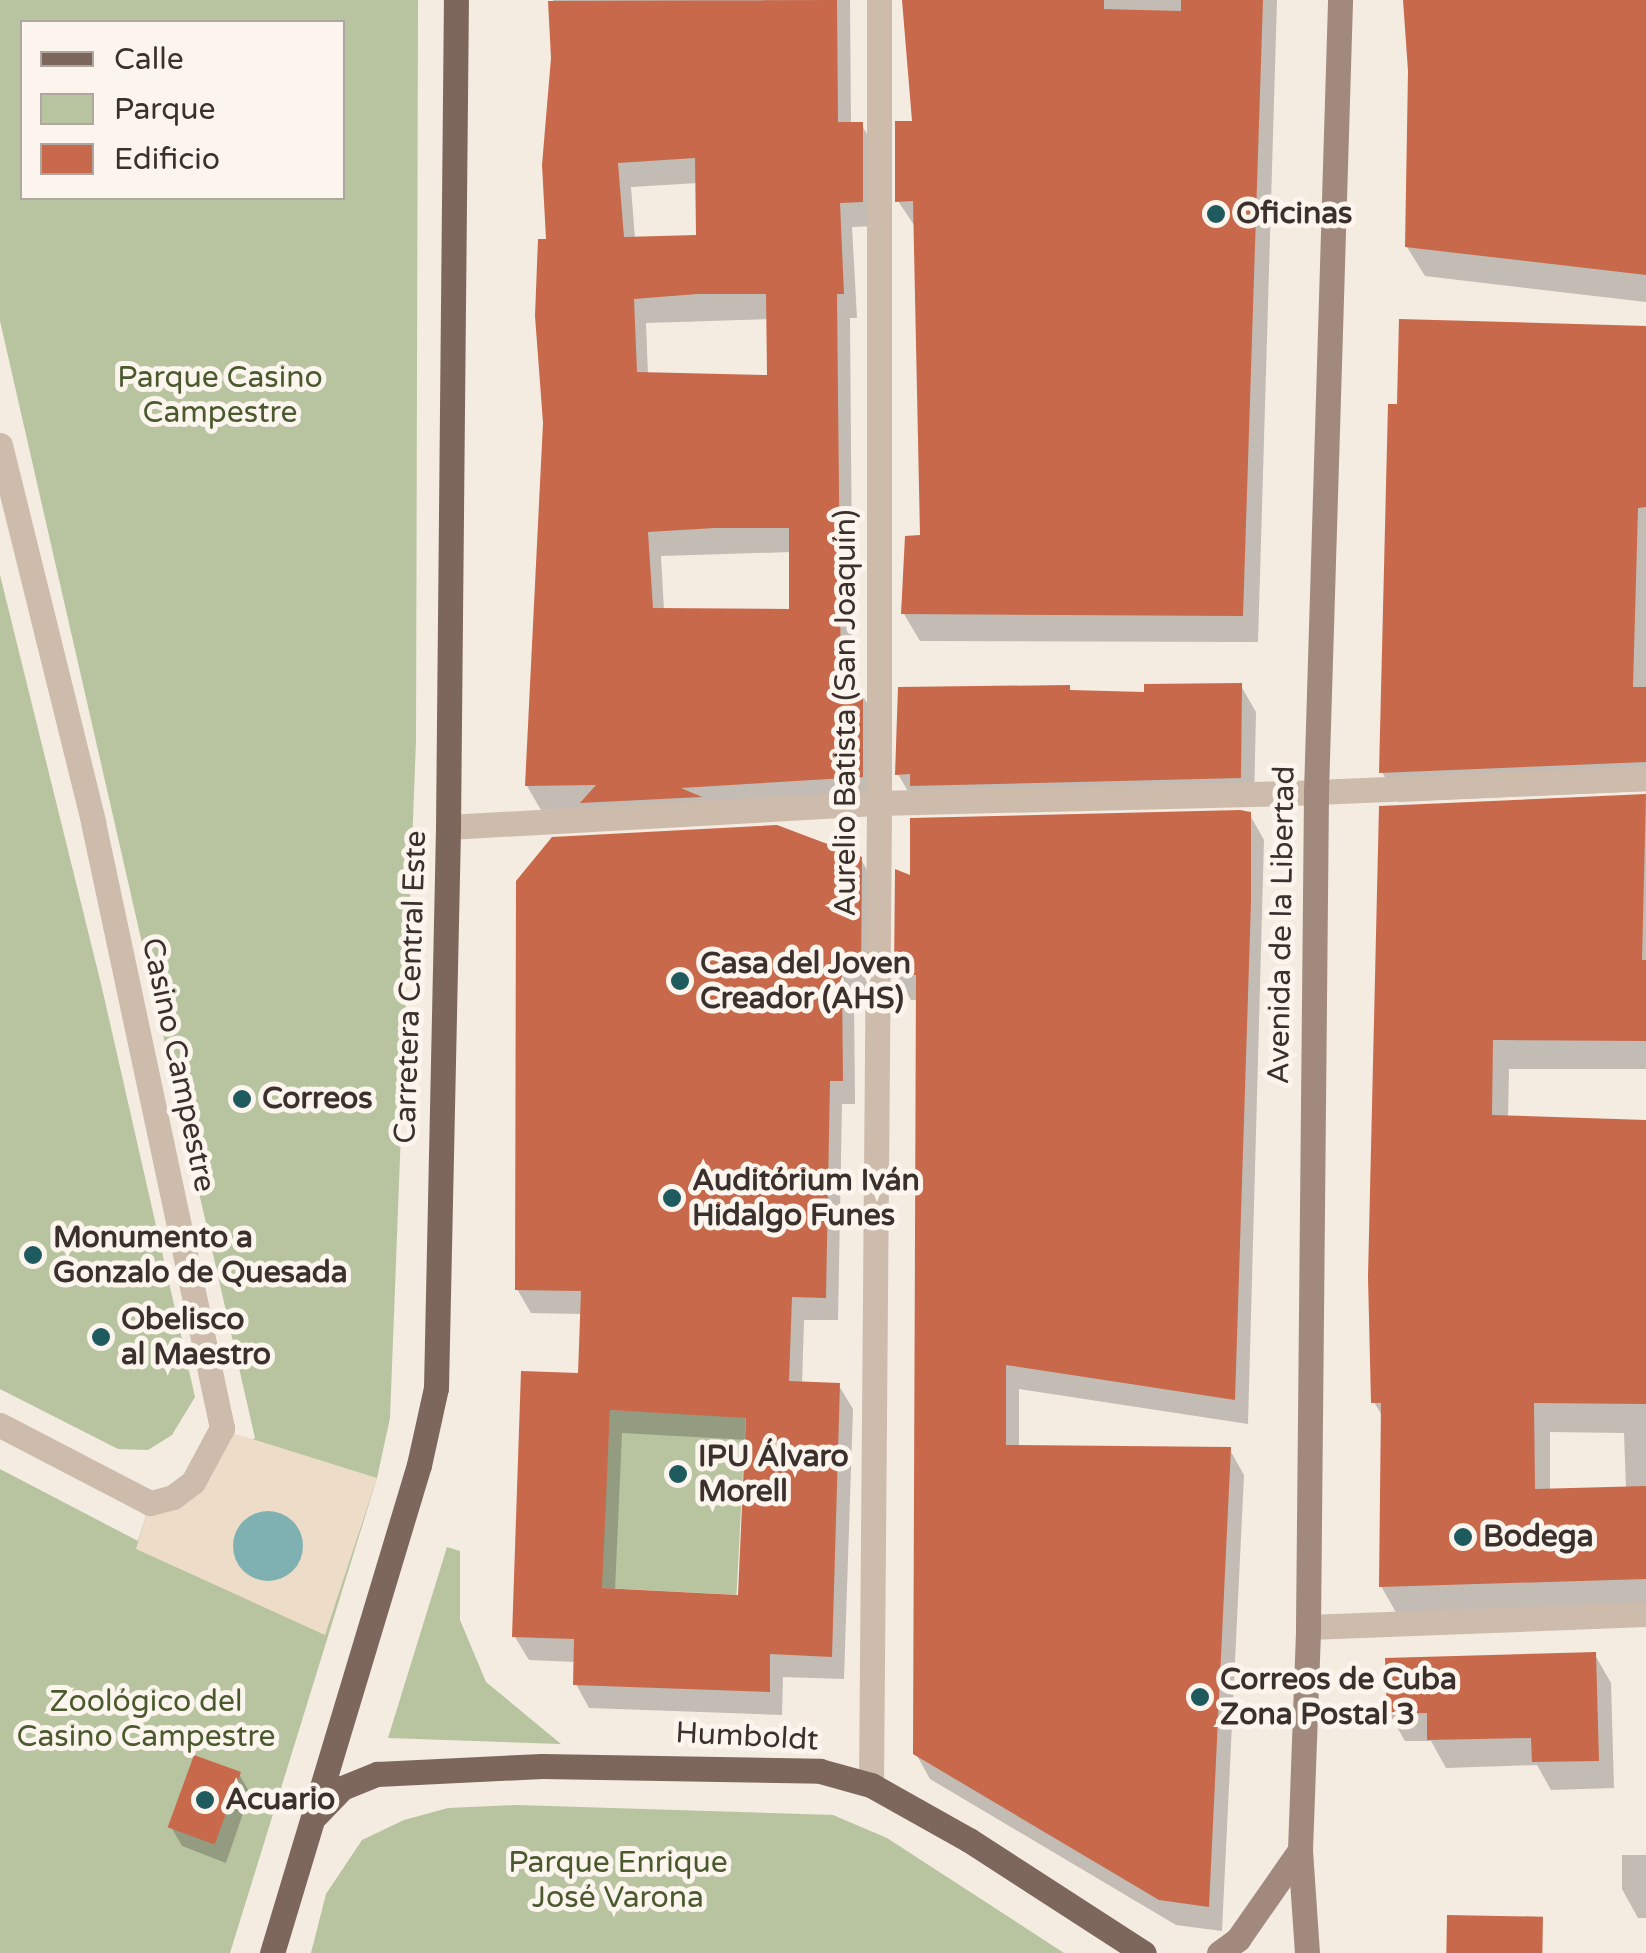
<!DOCTYPE html>
<html>
<head>
<meta charset="utf-8">
<style>
	body { margin:0 }
	#map { position:relative; width:1646px; height:1953px; overflow:hidden; background:#f4ebe1; font-family:"Varela Round",sans-serif }
	div>[style] { position:absolute }
	.green>* { inset:0; background:#b8c4a0; transform-origin:0 0 }
	.plaza>* { inset:0; background:#ecdcc8 }
	.water>* { inset:0; background:#7fb0b2 }
	.round { border-radius:50% }
	.shadow>* { inset:0; background:#0003 }
	.building>* { inset:0; background:#c8694b; transform-origin:0 0 }
	.pedestrian>* { height:25px; margin:-12.5px; padding:0 12.5px; transform-origin:12.5px; border-radius:12.5px; background:#cdbbac }
	.minor>* { height:25px; margin:-12.5px; padding:0 12.5px; transform-origin:12.5px; border-radius:12.5px; background:#cdbbac }
	.secondary>* { height:25px; margin:-12.5px; padding:0 12.5px; transform-origin:12.5px; border-radius:12.5px; background:#a18a7d }
	.primary>* { height:25px; margin:-12.5px; padding:0 12.5px; transform-origin:12.5px; border-radius:12.5px; background:#7d675c }
	.dots>* { width:28px; height:28px; translate:-50% -50%; box-sizing:border-box; border:5px solid #fbf5ee; border-radius:50% }
	span { translate:-50% -50%; white-space:nowrap; text-align:center; line-height:1.15; -webkit-text-stroke:10px #fbf5ee; paint-order:stroke }
	.poi-label { font-size:30px; color:#3b302b; font-weight:700 }
	.left { translate:0 -50%; text-align:left }
	.park-label { font-size:30px; color:#4a5a2e }
	.street-label { font-size:30px; color:#3b302b }
	.legend { position:absolute; left:20px; top:20px; width:325px; height:180px; box-sizing:border-box; background:#fbf5ee; border:2px solid #aea6a0; margin:0; padding:12px 18px; list-style:none; font-size:30px; color:#3b302b }
	.legend li { display:flex; align-items:center; gap:20px; height:50px }
	.legend b { width:50px; border:2px solid #aea6a0 }
</style>
</head>
<body>
<div id="map">
	<div class="green">
		<div style="clip-path:polygon(evenodd,0 0,418px 0,416px 741px,390px 1418px,377px 1478px,230px 1953px,0 1953px,0 1469px,138px 1541px,150px 1503px,255px 1438px,0 321px,0 0,22px 22px,342px 22px,342px 198px,22px 198px,22px 22px)"></div>
		<div style="clip-path:polygon(0 575px,102px 988px,195px 1397px,172px 1435px,148px 1450px,118px 1449px,0 1389px)"></div>
		<div style="left:610px;top:1410px;width:136px;height:178px;rotate:3deg"></div>
		<div style="clip-path:polygon(447px 1547px,460px 1551px,460px 1620px,486px 1682px,561px 1744px,388px 1738px)"></div>
		<div style="clip-path:polygon(517px 1805px,833px 1815px,887px 1838px,1064px 1953px,311px 1953px,326px 1894px,362px 1840px,404px 1820px,448px 1808px)"></div>
	</div>
	<div class="plaza">
		<div style="clip-path:polygon(220px 1429px,377px 1478px,325px 1635px,136px 1549px,150px 1503px,173px 1497px)"></div>
	</div>
	<div class="water">
		<div class="round" style="left:233px;top:1511px;width:70px;height:70px"></div>
	</div>
	<div class="shadow">
		<div style="clip-path:polygon(evenodd,553px 0,850px 0,851px 125px,861px 124px,876px 149px,876px 226px,852px 227px,857px 318px,850px 318px,853px 693px,861px 693px,876px 718px,876px 801px,541px 810px,527px 786px,546px 423px,553px 0,698px 183px,699px 237px,635px 239px,631px 187px,698px 183px,553px 0,769px 319px,770px 378px,648px 375px,646px 323px,769px 319px,553px 0,791px 552px,792px 612px,664px 611px,661px 556px,791px 552px)"></div>
		<div style="clip-path:polygon(904px 0,1277px 0,1258px 642px,920px 641px,904px 614px,923px 538px,916px 228px,898px 201px,915px 123px)"></div>
		<div style="clip-path:polygon(1406px 0,1646px 0,1646px 302px,1425px 276px,1407px 247px,1410px 71px)"></div>
		<div style="clip-path:polygon(1646px 328px,1646px 791px,1399px 802px,1382px 772px)"></div>
		<div style="clip-path:polygon(1241px 686px,1256px 712px,1254px 803px,913px 800px,898px 774px,1069px 687px,1072px 693px,1146px 694px)"></div>
		<div style="clip-path:polygon(evenodd,1646px 797px,1646px 1069px,1509px 1069px,1508px 1118px,1646px 1122px,1646px 1609px,1398px 1616px,1381px 1586px,1384px 1419px,1374px 1402px,1382px 808px,1646px 797px,1550px 1432px,1624px 1433px,1626px 1489px,1550px 1491px,1550px 1432px)"></div>
		<div style="clip-path:polygon(1250px 815px,1264px 840px,1248px 1424px,1019px 1389px,1019px 1448px,1230px 1450px,1244px 1475px,1222px 1931px,1176px 1925px,930px 1779px,916px 1754px,919px 1000px,911px 1000px,896px 974px,912px 878px)"></div>
		<div style="clip-path:polygon(evenodd,861px 859px,874px 883px,874px 998px,854px 998px,855px 1104px,842px 1104px,838px 1320px,804px 1320px,802px 1384px,839px 1386px,853px 1409px,844px 1679px,783px 1677px,782px 1715px,589px 1708px,576px 1684px,576px 1662px,529px 1660px,515px 1637px,581px 1376px,583px 1314px,531px 1313px,517px 1289px,861px 859px,622px 1433px,748px 1440px,740px 1598px,615px 1591px,622px 1433px)"></div>
		<div style="clip-path:polygon(1595px 1655px,1611px 1683px,1614px 1788px,1551px 1790px,1537px 1765px,1446px 1768px,1431px 1741px,1405px 1741px,1389px 1713px)"></div>
		<div style="clip-path:polygon(239px 1774px,250px 1793px,226px 1863px,182px 1846px,171px 1827px)"></div>
		<div style="clip-path:polygon(1622px 1855px,1646px 1855px,1646px 1918px,1638px 1918px,1622px 1889px)"></div>
	</div>
	<div class="building">
		<div style="clip-path:polygon(evenodd,837px 0,838px 122px,863px 122px,863px 202px,840px 203px,844px 294px,837px 294px,841px 690px,863px 691px,863px 777px,681px 788px,702px 797px,580px 803px,596px 785px,525px 786px,543px 423px,535px 316px,538px 239px,546px 239px,542px 165px,551px 58px,548px 1px,837px 0,695px 158px,696px 235px,624px 237px,618px 163px,695px 158px,837px 0,697px 294px,766px 294px,767px 375px,637px 372px,634px 299px,697px 294px,837px 0,715px 528px,789px 528px,789px 609px,653px 608px,648px 532px,715px 528px)"></div>
		<div style="clip-path:polygon(902px 0,1104px 0,1104px 9px,1181px 11px,1181px 0,1263px 0,1243px 616px,901px 614px,905px 536px,920px 535px,913px 201px,895px 202px,895px 121px,912px 121px)"></div>
		<div style="clip-path:polygon(1403px 0,1646px 0,1646px 275px,1405px 247px,1408px 71px)"></div>
		<div style="clip-path:polygon(1399px 319px,1646px 326px,1646px 507px,1638px 508px,1633px 687px,1646px 687px,1646px 762px,1379px 773px,1388px 404px,1397px 404px)"></div>
		<div style="clip-path:polygon(1242px 683px,1241px 778px,910px 786px,910px 774px,895px 775px,898px 687px,1070px 685px,1070px 690px,1144px 692px,1144px 684px)"></div>
		<div style="clip-path:polygon(1646px 794px,1642px 960px,1646px 960px,1646px 1041px,1493px 1040px,1492px 1115px,1646px 1120px,1646px 1404px,1534px 1403px,1535px 1489px,1646px 1486px,1646px 1579px,1379px 1587px,1381px 1403px,1371px 1403px,1368px 1277px,1379px 806px)"></div>
		<div style="clip-path:polygon(1240px 810px,1251px 812px,1251px 902px,1235px 1400px,1006px 1365px,1006px 1445px,1231px 1447px,1209px 1907px,1159px 1900px,913px 1754px,916px 975px,894px 975px,895px 869px,910px 875px,910px 818px)"></div>
		<div style="clip-path:polygon(evenodd,777px 825px,862px 857px,861px 975px,842px 975px,843px 1081px,830px 1081px,826px 1298px,792px 1297px,789px 1381px,840px 1383px,832px 1657px,770px 1654px,770px 1692px,573px 1685px,574px 1639px,512px 1637px,521px 1371px,578px 1373px,581px 1291px,515px 1290px,516px 881px,552px 837px,777px 825px,610px 1410px,746px 1418px,738px 1595px,602px 1588px,610px 1410px)"></div>
		<div style="clip-path:polygon(1596px 1652px,1599px 1761px,1532px 1762px,1531px 1738px,1427px 1740px,1427px 1713px,1387px 1714px,1385px 1658px)"></div>
		<div style="left:194px;top:1755px;width:50px;height:77px;rotate:20deg"></div>
		<div style="left:1447px;top:1915px;width:96px;height:38px;rotate:1deg"></div>
	</div>
	<div class="pedestrian">
		<div style="left:0;top:445px;width:388px;rotate:76.1deg"></div>
		<div style="left:93px;top:822px;width:620px;rotate:77.98deg"></div>
		<div style="left:222px;top:1428px;width:61px;rotate:118.2deg"></div>
		<div style="left:193px;top:1482px;width:25px;rotate:143deg"></div>
		<div style="left:173px;top:1497px;width:24px;rotate:165deg"></div>
		<div style="left:150px;top:1503px;width:169px;rotate:-152.5deg"></div>
	</div>
	<div class="minor">
		<div style="left:448px;top:827px;width:432px;rotate:-3.2deg"></div>
		<div style="left:879px;top:803px;width:437px;rotate:-1.4deg"></div>
		<div style="left:1316px;top:792px;width:330px;rotate:-2.4deg"></div>
		<div style="left:1308px;top:1627px;width:338px;rotate:-2.2deg"></div>
		<div style="left:871px;top:1785px;width:982px;rotate:-89.53deg"></div>
		<div style="left:879px;top:803px;width:803px;rotate:-90deg"></div>
	</div>
	<div class="secondary">
		<div style="left:1219px;top:1953px;width:24px;rotate:-36deg"></div>
		<div style="left:1238px;top:1939px;width:108px;rotate:-55.1deg"></div>
		<div style="left:1307px;top:1953px;width:103px;rotate:-93.9deg"></div>
		<div style="left:1300px;top:1850px;width:223px;rotate:-87.9deg"></div>
		<div style="left:1308px;top:1627px;width:835px;rotate:-89.45deg"></div>
		<div style="left:1316px;top:792px;width:792px;rotate:-88.26deg"></div>
	</div>
	<div class="primary">
		<div style="left:317px;top:1814px;width:36px;rotate:-46deg"></div>
		<div style="left:342px;top:1788px;width:38px;rotate:-22deg"></div>
		<div style="left:377px;top:1774px;width:165px;rotate:-2.8deg"></div>
		<div style="left:542px;top:1766px;width:278px;rotate:1deg"></div>
		<div style="left:820px;top:1771px;width:53px;rotate:15.4deg"></div>
		<div style="left:871px;top:1785px;width:112px;rotate:29.3deg"></div>
		<div style="left:969px;top:1840px;width:208px;rotate:32.9deg"></div>
		<div style="left:272px;top:1953px;width:510px;rotate:-73.24deg"></div>
		<div style="left:419px;top:1465px;width:79px;rotate:-77.6deg"></div>
		<div style="left:436px;top:1388px;width:561px;rotate:-88.77deg"></div>
		<div style="left:448px;top:827px;width:827px;rotate:-89.45deg"></div>
	</div>
	<div class="dots">
		<div style="left:1216px;top:214px;background:#1f5a5e"></div>
		<div style="left:680px;top:981px;background:#1f5a5e"></div>
		<div style="left:242px;top:1099px;background:#1f5a5e"></div>
		<div style="left:672px;top:1198px;background:#1f5a5e"></div>
		<div style="left:33px;top:1255px;background:#1f5a5e"></div>
		<div style="left:101px;top:1337px;background:#1f5a5e"></div>
		<div style="left:678px;top:1474px;background:#1f5a5e"></div>
		<div style="left:1463px;top:1537px;background:#1f5a5e"></div>
		<div style="left:1200px;top:1697px;background:#1f5a5e"></div>
		<div style="left:205px;top:1800px;background:#1f5a5e"></div>
	</div>
	<div class="poi-label">
		<span class="left" style="left:1236px;top:214px">Oficinas</span>
		<span class="left" style="left:700px;top:981px">Casa del Joven<br>Creador (AHS)</span>
		<span class="left" style="left:262px;top:1099px">Correos</span>
		<span class="left" style="left:692px;top:1198px">Auditórium Iván<br>Hidalgo Funes</span>
		<span class="left" style="left:53px;top:1255px">Monumento a<br>Gonzalo de Quesada</span>
		<span class="left" style="left:121px;top:1337px">Obelisco<br>al Maestro</span>
		<span class="left" style="left:698px;top:1474px">IPU Álvaro<br>Morell</span>
		<span class="left" style="left:1483px;top:1537px">Bodega</span>
		<span class="left" style="left:1220px;top:1697px">Correos de Cuba<br>Zona Postal 3</span>
		<span class="left" style="left:225px;top:1800px">Acuario</span>
	</div>
	<div class="park-label">
		<span style="left:220px;top:395px">Parque Casino<br>Campestre</span>
		<span style="left:146px;top:1719px">Zoológico del<br>Casino Campestre</span>
		<span style="left:618px;top:1880px">Parque Enrique<br>José Varona</span>
	</div>
	<div class="street-label">
		<span style="left:846px;top:713px;rotate:-90deg">Aurelio Batista (San Joaquín)</span>
		<span style="left:1282px;top:925px;rotate:-89deg">Avenida de la Libertad</span>
		<span style="left:411px;top:987px;rotate:-88deg">Carretera Central Este</span>
		<span style="left:178px;top:1065px;rotate:78deg">Casino Campestre</span>
		<span style="left:747px;top:1737px;rotate:3deg">Humboldt</span>
	</div>
	<ul class="legend">
	<li><b style="height:12px;background:#7d675c"></b>Calle</li>
	<li><b style="height:28px;background:#b8c4a0"></b>Parque</li>
	<li><b style="height:28px;background:#c8694b"></b>Edificio</li>
	</ul>
</div>
</body>
</html>
